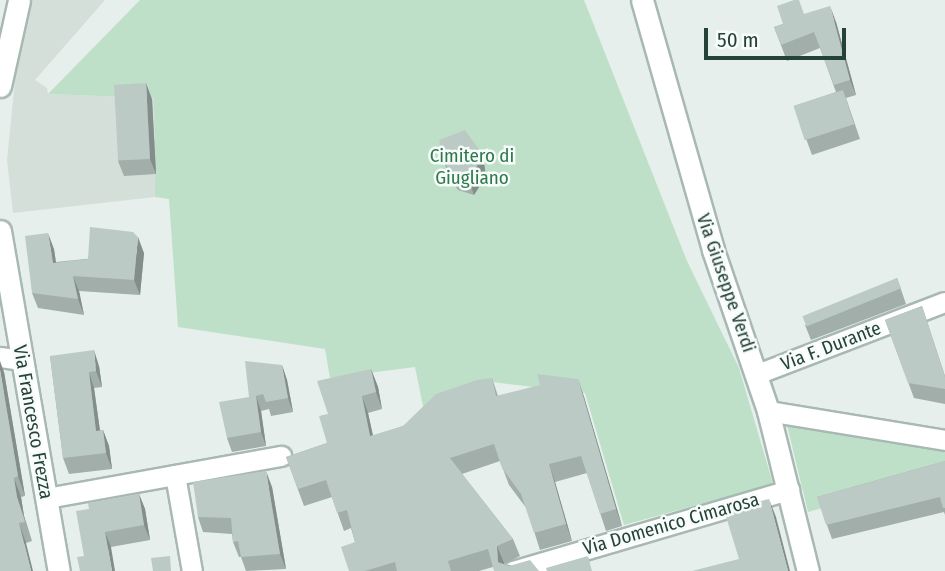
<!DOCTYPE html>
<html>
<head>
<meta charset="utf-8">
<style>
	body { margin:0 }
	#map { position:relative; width:945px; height:571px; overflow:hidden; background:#e6efeb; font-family:"Fira Sans Condensed",sans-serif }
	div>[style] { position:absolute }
	.built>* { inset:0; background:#d4dfda }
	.green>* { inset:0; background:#bfe0c8 }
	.roads { filter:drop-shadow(2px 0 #a8b8b2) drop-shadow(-2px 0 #a8b8b2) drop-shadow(0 2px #a8b8b2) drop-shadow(0 -2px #a8b8b2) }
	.minor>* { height:19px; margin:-9.5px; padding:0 9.5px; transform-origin:9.5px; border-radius:9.5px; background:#fff }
	.tertiary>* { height:21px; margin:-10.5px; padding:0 10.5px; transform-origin:10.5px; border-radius:10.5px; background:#fff }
	.wall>* { inset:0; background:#a1aea9 }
	.shaded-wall>* { inset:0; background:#838d89 }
	.building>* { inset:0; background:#bbcac4; transform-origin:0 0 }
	span { translate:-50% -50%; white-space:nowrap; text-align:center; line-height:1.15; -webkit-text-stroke:5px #f7fbf9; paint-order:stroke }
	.park-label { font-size:19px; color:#2d7a4b }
	.street-label { font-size:19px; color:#24423a }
	.scale { position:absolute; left:704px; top:28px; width:142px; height:32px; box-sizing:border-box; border:4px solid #24423a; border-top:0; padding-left:9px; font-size:21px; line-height:24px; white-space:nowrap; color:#24423a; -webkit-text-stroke:5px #f7fbf9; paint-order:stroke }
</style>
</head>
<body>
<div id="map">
	<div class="built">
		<div style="clip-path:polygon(30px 0,105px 0,35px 80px,47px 88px,48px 94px,154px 98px,155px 197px,13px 213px,7px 160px,19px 41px)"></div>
	</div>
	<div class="green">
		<div style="clip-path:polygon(140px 0,584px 0,687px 261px,739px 368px,773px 484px,624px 525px,585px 393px,492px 382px,424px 411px,415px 367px,330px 378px,325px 349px,178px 327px,169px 199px,155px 197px,154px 98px,48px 94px)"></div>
		<div style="clip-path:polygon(787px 425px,945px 446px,945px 473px,808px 512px)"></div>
	</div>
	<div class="roads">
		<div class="minor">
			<div style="left:0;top:357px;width:21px;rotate:8deg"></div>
			<div style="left:757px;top:374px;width:201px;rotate:-21deg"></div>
			<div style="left:768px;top:411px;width:179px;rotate:9.3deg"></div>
			<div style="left:175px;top:475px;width:97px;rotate:80deg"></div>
			<div style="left:47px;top:498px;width:238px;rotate:-10.2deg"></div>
			<div style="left:513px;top:571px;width:288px;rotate:-16.4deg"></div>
		</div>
		<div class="tertiary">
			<div style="left:642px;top:0;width:260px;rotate:74.1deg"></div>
			<div style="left:713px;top:250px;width:170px;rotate:71.1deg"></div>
			<div style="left:768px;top:411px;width:165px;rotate:76deg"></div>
			<div style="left:0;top:86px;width:88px;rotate:-77.5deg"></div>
			<div style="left:0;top:231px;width:345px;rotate:80.2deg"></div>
		</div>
	</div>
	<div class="wall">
		<div style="clip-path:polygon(804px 14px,836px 22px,856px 95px,846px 98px,860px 139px,812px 155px,794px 106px,836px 92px,820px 48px,787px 61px,774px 27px,783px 24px)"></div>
		<div style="clip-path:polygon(152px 99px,156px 174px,124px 176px,118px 161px)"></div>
		<div style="clip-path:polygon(444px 162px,484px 163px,486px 176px,474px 195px,458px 190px,450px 178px)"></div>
		<div style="clip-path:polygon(54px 249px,56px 262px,144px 253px,140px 295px,79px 291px,84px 315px,38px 308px,32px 293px)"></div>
		<div style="clip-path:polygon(897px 278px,906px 304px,811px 340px,805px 325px)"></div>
		<div style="clip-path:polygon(922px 306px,945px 376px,945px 404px,914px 398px,885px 320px)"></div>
		<div style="clip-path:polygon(50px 356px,99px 366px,102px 387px,94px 388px,100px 430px,103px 430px,109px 446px,112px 469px,69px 474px,63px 458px)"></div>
		<div style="clip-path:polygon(282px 365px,287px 380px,293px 412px,271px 416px,269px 409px,261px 411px,266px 446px,232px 452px,227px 438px,249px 397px)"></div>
		<div style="clip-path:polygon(371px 369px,378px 387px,382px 409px,368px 413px,373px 436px,403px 426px,492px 378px,498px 396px,578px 379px,584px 397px,622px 526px,606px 531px,587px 473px,555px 482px,572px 541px,540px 550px,527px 509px,509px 485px,500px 461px,462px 474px,513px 539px,520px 556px,504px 564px,539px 571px,493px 567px,479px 571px,349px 571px,355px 542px,351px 528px,344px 531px,332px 497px,304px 506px,286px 457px,327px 443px,328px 414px)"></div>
		<div style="clip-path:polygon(4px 372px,25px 496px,21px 497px,24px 516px,32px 541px,26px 543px,0 571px)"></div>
		<div style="clip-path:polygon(945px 461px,945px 515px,944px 512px,832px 539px,817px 497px)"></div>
		<div style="clip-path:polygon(272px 487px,286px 569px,246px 571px,241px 557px,239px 557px,233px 542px,232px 534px,203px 532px,198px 517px)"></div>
		<div style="clip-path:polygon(139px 494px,145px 509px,150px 540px,111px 547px,84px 556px,89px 509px)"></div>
	</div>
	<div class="shaded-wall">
		<div style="clip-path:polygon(830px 6px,836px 22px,856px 95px,850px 80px)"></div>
		<div style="clip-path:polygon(146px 83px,152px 99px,156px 174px,150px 159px)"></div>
		<div style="clip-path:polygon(478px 148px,484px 163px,486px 176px,474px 195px,469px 180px)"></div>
		<div style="clip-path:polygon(48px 233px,54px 249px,58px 278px,53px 263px)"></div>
		<div style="clip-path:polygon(138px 237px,144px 253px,140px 295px,134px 280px)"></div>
		<div style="clip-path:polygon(73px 276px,79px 291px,84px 315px,78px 299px)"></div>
		<div style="clip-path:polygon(94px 350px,99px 366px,102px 387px,96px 371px)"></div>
		<div style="clip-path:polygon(0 361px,4px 372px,25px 496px,18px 476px,0 370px)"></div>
		<div style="clip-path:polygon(282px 365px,287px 380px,293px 412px,288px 398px)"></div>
		<div style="clip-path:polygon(371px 369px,378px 387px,382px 409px,376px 392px)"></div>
		<div style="clip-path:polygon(89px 372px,94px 388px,102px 446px,96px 431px)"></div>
		<div style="clip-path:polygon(578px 379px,584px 397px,622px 526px,616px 509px)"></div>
		<div style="clip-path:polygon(256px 396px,261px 411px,266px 446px,261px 432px)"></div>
		<div style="clip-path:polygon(362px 396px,368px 413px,377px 454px,370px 436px)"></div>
		<div style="clip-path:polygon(103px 430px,109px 446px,112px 469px,106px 453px)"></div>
		<div style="clip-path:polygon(549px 464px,555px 482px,572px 541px,566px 524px)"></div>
		<div style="clip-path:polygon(266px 471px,272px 487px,286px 569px,280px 554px)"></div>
		<div style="clip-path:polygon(14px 478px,21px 497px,24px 516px,32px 541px,17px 497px)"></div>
		<div style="clip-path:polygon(139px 494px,145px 509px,150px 540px,144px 525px)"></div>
		<div style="clip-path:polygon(769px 499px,776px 517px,790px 571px,788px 571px)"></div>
		<div style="clip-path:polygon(19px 523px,26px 543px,33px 571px,31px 571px)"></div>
		<div style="clip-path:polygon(105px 532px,111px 547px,115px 571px,112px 571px)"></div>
		<div style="clip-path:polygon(497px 546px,504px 563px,504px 571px,498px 562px)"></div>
	</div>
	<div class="building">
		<div style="clip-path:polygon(794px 0,799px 0,804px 14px,830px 6px,850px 80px,834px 85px,814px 32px,781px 45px,774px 27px,783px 24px,777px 6px)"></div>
		<div style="left:146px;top:83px;width:76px;height:32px;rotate:87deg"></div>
		<div style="left:843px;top:90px;width:36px;height:52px;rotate:72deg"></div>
		<div style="clip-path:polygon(465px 130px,478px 148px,480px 161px,469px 180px,453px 175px,444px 162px,439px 140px)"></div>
		<div style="clip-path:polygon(90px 227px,133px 232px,138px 237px,134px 280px,73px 276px,78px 299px,32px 293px,25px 236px,48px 233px,53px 263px,88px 259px)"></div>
		<div style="left:897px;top:278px;width:11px;height:102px;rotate:68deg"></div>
		<div style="clip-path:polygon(922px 306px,945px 377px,945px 389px,908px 383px,885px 320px)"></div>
		<div style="clip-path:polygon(94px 350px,96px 371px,89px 372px,96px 431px,103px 430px,106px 453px,63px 458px,50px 356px)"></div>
		<div style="clip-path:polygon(245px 361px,282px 365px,288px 398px,266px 402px,263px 394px,252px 397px,256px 396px,261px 432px,227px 438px,219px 402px,249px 397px)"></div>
		<div style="clip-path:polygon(371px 369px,376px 392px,362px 396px,370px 436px,403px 426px,436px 394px,477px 380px,492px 378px,496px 396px,540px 385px,537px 374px,578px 379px,616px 509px,600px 514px,581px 456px,549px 464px,566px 524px,534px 533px,521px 494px,502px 468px,494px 444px,450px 458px,513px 539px,497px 546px,498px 562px,509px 566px,530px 560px,539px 571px,494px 571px,488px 549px,448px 561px,451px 571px,397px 571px,395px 562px,365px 571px,349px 571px,341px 547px,355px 542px,347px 510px,337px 513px,326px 480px,298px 489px,286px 457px,327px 443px,319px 416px,328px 414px,317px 381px)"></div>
		<div style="clip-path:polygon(0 370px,18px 476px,14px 478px,17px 497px,25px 522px,19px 523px,31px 571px,0 571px)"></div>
		<div style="clip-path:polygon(945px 461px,945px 508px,943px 508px,940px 497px,826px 525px,817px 497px)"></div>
		<div style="clip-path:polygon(266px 471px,280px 554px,241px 557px,238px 541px,233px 542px,231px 518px,198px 517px,193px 482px)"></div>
		<div style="clip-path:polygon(139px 494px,144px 525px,105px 532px,112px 571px,80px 571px,77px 557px,84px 556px,76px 511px,89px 509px,88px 503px)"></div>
		<div style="clip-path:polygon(769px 499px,788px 571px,692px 571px,739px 559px,724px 510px)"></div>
		<div style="clip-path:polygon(170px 556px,171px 571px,153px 571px,151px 558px)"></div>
		<div style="clip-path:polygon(588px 556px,592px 571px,547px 571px,546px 568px)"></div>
	</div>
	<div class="park-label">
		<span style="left:472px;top:167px">Cimitero di<br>Giugliano</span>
	</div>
	<div class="street-label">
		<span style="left:726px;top:283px;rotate:71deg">Via Giuseppe Verdi</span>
		<span style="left:831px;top:346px;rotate:-21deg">Via F. Durante</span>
		<span style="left:33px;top:422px;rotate:80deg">Via Francesco Frezza</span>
		<span style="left:671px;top:524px;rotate:-16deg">Via Domenico Cimarosa</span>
	</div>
	<div class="scale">50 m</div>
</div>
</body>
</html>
